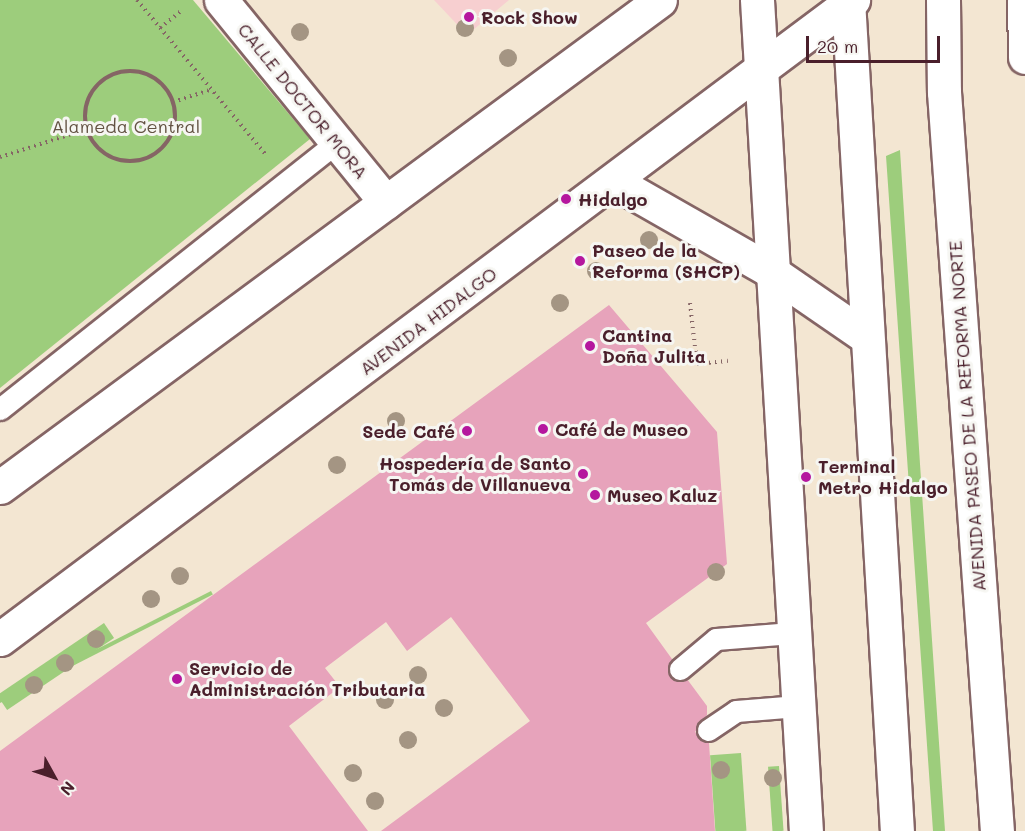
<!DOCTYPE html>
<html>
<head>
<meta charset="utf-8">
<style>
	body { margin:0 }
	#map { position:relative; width:1025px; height:831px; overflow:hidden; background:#f3e6d2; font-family:Mali,sans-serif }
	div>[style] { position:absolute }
	.built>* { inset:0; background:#f7cfd0 }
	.green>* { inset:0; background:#9dcd7c; transform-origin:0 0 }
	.building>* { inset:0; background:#e7a3bb }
	.path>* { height:4px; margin-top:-2px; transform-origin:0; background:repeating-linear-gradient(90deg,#856565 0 1.5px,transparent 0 6px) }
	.path>.ring { margin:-2px; padding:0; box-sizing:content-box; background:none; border:4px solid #856565; border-radius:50% }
	.roads { filter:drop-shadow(2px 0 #856565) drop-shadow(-2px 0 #856565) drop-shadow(0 2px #856565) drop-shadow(0 -2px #856565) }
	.lane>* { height:21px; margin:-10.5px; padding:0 10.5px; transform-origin:10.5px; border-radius:10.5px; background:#fff }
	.street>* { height:33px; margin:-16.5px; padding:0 16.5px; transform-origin:16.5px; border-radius:16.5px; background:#fff }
	.secondary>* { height:33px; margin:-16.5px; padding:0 16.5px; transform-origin:16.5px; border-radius:16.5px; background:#fff }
	.trees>* { width:18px; height:18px; margin:-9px; border-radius:50%; background:#a49583 }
	.dots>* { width:16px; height:16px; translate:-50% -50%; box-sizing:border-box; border:3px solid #f6f6f2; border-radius:50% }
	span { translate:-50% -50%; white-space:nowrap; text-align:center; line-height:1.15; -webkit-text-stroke:6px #f6f6f2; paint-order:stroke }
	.poi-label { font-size:18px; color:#4a1f2b; font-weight:700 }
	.left { translate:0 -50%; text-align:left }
	.right { translate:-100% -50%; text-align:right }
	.street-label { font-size:18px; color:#4a1f2b }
	.park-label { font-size:18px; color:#635343 }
	.north { position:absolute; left:24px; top:747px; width:60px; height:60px; -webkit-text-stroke:4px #f6f6f2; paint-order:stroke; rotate:130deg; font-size:16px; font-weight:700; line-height:24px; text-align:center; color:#4a1f2b }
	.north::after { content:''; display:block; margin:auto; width:21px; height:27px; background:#4a1f2b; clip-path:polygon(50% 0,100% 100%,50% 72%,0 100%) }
	.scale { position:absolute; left:806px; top:36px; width:134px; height:27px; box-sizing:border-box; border:3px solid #4a1f2b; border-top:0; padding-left:8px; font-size:18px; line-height:21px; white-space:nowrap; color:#4a1f2b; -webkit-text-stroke:4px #f6f6f2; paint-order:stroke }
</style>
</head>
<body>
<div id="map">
	<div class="built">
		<div style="clip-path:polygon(434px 0,509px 0,467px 35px)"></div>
	</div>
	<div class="green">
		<div style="clip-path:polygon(0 0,193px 0,310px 139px,0 388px)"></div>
		<div style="clip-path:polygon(900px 150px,920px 464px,945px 831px,933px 831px,886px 156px)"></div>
		<div style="left:211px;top:591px;width:4px;height:262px;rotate:63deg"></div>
		<div style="left:104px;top:623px;width:18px;height:129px;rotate:56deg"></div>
		<div style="left:741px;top:753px;width:78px;height:31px;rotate:86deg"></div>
		<div style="left:779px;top:766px;width:65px;height:11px;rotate:86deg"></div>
	</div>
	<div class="building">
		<div style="clip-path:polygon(609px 305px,717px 432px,727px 564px,646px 623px,672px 659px,670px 677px,687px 679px,707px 706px,707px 715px,695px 732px,709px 743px,715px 831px,381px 831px,530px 721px,451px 617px,407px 651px,386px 622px,325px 668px,340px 687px,289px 726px,368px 831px,0 831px,0 751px)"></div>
	</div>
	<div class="path">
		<div style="left:137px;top:0;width:202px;rotate:50.2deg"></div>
		<div style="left:160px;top:28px;width:28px;rotate:-39deg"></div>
		<div class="ring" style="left:85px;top:71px;width:86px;height:86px"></div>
		<div style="left:173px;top:102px;width:40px;rotate:-18deg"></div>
		<div style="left:0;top:157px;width:91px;rotate:-17.8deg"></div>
		<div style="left:690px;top:303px;width:61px;rotate:83.5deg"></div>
		<div style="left:697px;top:364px;width:31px;rotate:-6deg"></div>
	</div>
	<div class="roads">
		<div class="lane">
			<div style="left:0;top:409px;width:430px;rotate:-38.4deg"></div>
			<div style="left:680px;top:669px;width:47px;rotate:-39.8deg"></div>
			<div style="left:716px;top:639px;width:76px;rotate:-4.5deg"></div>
			<div style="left:708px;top:730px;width:34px;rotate:-34deg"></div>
			<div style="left:736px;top:711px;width:62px;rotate:-4.6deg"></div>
		</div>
		<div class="street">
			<div style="left:221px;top:0;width:261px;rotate:50.8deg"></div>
		</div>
		<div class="secondary">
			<div style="left:757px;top:0;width:832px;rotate:86.63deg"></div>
			<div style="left:848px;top:0;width:832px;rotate:86.63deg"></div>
			<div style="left:943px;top:0;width:92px;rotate:89.4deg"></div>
			<div style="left:944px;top:92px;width:741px;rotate:85.9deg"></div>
			<div style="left:1024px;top:0;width:57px;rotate:89deg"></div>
			<div style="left:615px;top:182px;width:177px;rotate:29.7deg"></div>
			<div style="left:769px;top:270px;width:116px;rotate:34.5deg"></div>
			<div style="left:0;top:487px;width:820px;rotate:-36.42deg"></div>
			<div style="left:0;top:639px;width:1066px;rotate:-36.84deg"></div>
		</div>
	</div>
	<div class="trees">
		<div style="left:465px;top:28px"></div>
		<div style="left:300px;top:32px"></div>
		<div style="left:508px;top:58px"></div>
		<div style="left:649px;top:240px"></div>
		<div style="left:596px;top:271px"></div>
		<div style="left:560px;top:303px"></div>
		<div style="left:396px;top:421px"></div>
		<div style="left:337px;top:465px"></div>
		<div style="left:716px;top:572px"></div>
		<div style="left:180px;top:576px"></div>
		<div style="left:151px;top:599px"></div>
		<div style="left:96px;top:639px"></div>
		<div style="left:65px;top:663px"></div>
		<div style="left:418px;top:675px"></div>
		<div style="left:34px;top:685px"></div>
		<div style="left:385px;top:700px"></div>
		<div style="left:444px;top:708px"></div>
		<div style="left:408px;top:740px"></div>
		<div style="left:721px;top:770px"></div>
		<div style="left:353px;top:773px"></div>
		<div style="left:773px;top:778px"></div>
		<div style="left:375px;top:801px"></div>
	</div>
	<div class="dots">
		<div style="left:469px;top:17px;background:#b5179e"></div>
		<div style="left:566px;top:199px;background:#b5179e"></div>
		<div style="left:580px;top:261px;background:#b5179e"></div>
		<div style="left:590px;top:346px;background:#b5179e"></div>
		<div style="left:543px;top:429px;background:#b5179e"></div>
		<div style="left:467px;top:431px;background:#b5179e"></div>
		<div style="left:583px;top:474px;background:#b5179e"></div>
		<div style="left:806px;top:477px;background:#b5179e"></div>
		<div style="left:595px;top:495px;background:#b5179e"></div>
		<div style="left:177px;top:679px;background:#b5179e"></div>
	</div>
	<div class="poi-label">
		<span class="left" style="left:481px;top:17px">Rock Show</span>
		<span class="left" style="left:578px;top:199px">Hidalgo</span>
		<span class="left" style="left:592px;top:261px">Paseo de la<br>Reforma (SHCP)</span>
		<span class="left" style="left:602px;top:346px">Cantina<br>Doña Julita</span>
		<span class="left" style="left:555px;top:429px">Café de Museo</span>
		<span class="right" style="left:455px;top:431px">Sede Café</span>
		<span class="right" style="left:571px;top:474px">Hospedería de Santo<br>Tomás de Villanueva</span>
		<span class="left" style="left:818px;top:477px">Terminal<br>Metro Hidalgo</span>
		<span class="left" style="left:607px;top:495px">Museo Kaluz</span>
		<span class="left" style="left:189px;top:679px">Servicio de<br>Administración Tributaria</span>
	</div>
	<div class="street-label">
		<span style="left:303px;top:101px;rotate:51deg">CALLE DOCTOR MORA</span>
		<span style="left:428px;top:321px;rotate:-37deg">AVENIDA HIDALGO</span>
		<span style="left:967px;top:416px;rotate:-94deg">AVENIDA PASEO DE LA REFORMA NORTE</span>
	</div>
	<div class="park-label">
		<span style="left:126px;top:126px">Alameda Central</span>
	</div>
	<div class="north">N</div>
	<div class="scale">20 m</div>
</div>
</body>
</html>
